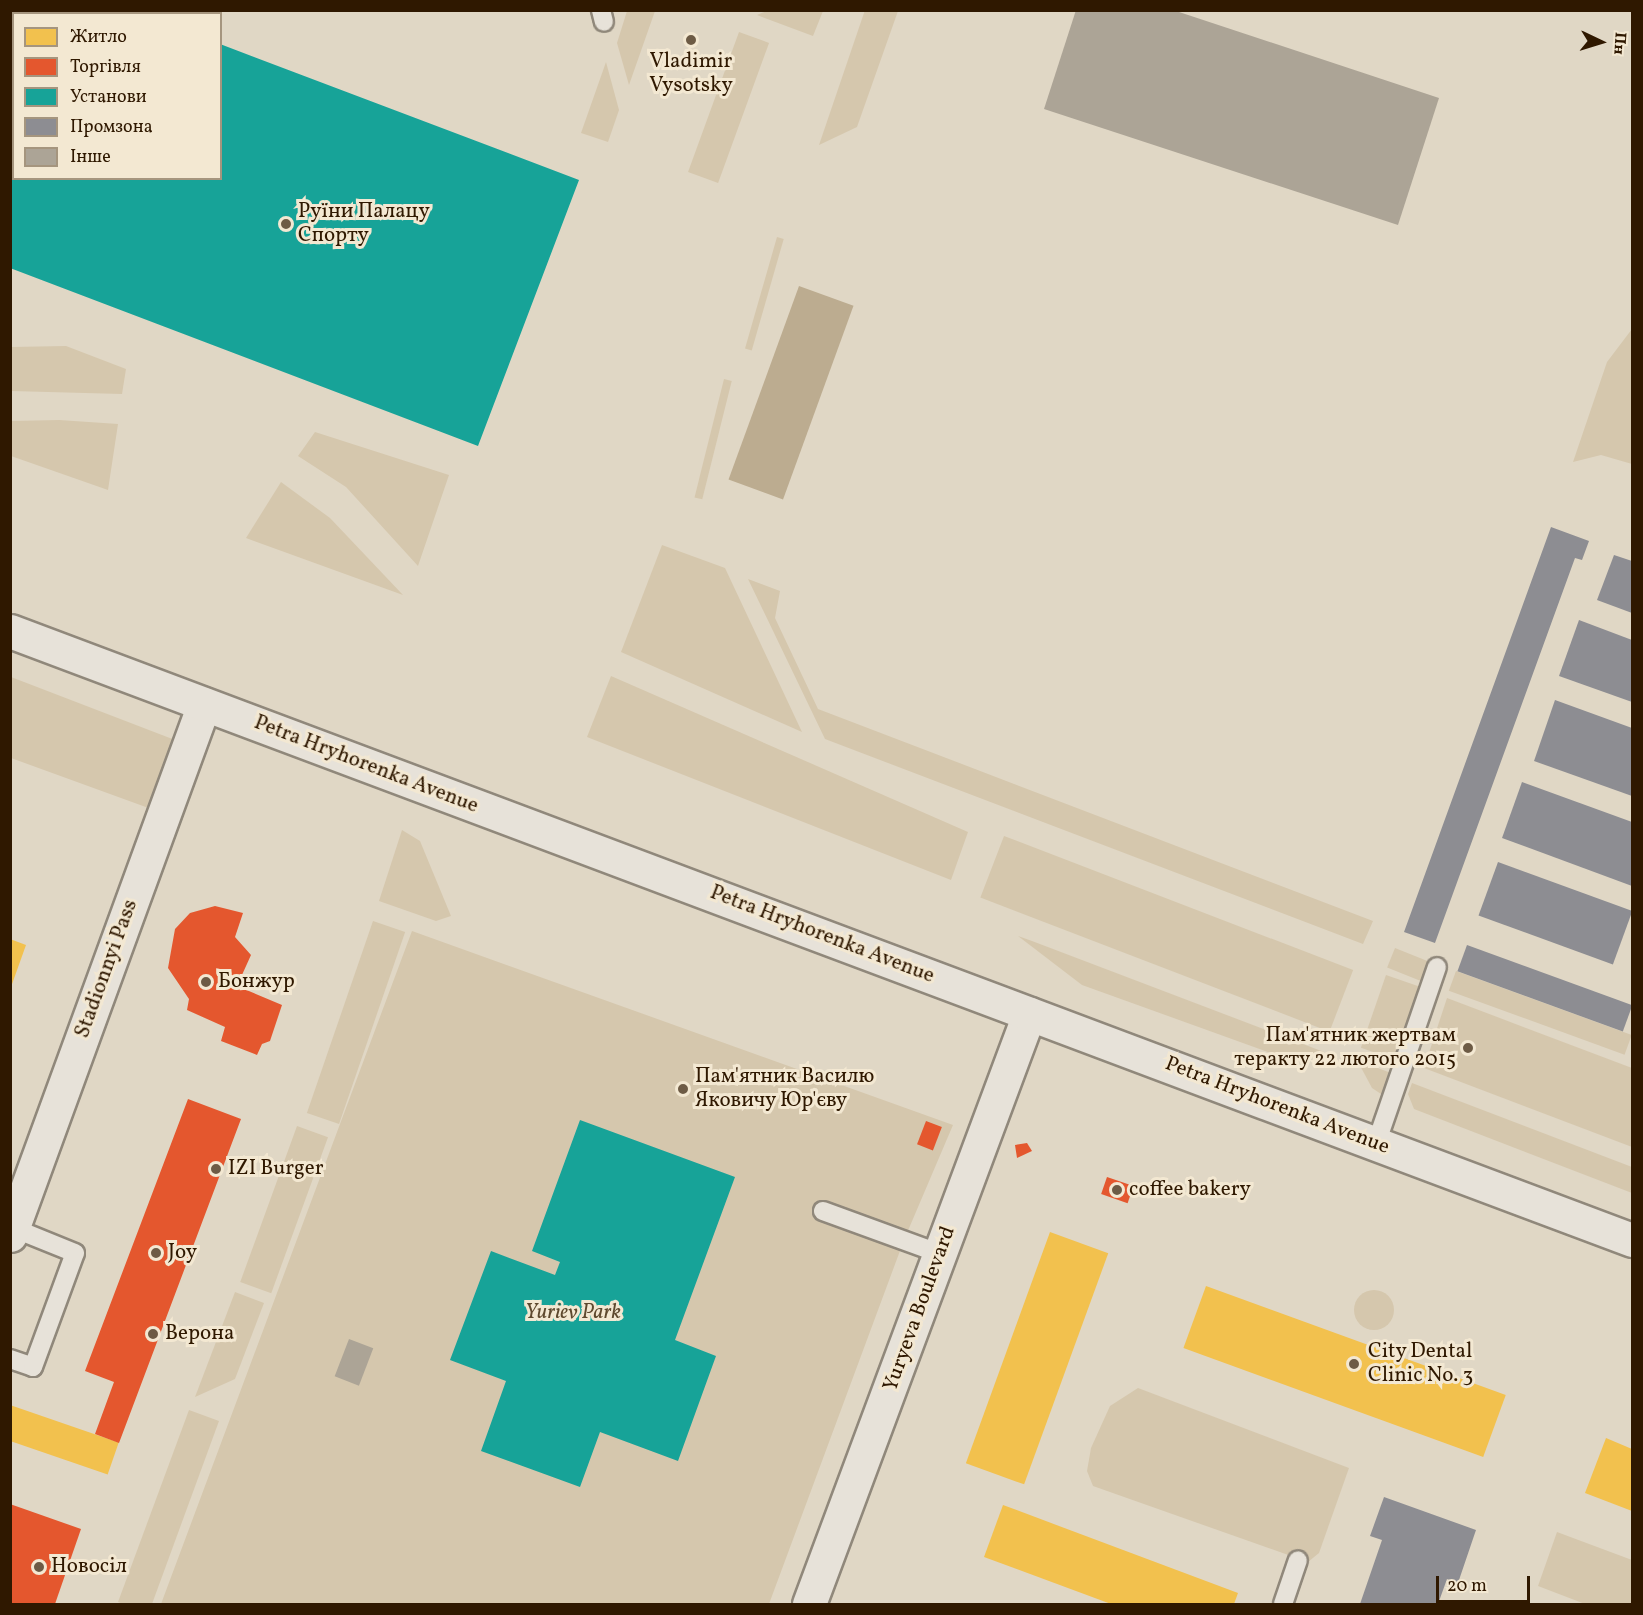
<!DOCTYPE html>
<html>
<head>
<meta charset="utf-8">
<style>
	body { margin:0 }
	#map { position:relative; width:1643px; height:1615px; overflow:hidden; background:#e0d7c5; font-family:Vollkorn,serif }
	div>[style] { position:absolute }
	.green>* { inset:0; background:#d5c7ad; transform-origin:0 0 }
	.round { border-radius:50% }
	.water>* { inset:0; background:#bcac90; transform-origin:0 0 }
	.homes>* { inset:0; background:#f2c14e; transform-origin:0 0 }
	.shops>* { inset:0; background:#e4572e; transform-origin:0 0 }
	.public>* { inset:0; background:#17a398 }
	.industry>* { inset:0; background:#8d8d92; transform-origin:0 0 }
	.building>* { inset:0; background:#aca496; transform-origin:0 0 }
	.roads { filter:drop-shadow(2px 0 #90887b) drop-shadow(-2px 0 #90887b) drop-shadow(0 2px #90887b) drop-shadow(0 -2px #90887b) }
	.service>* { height:18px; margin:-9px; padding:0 9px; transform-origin:9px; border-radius:9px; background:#e7e2d9 }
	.minor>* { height:33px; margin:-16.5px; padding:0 16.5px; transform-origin:16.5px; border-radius:16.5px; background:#e7e2d9 }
	.tertiary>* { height:33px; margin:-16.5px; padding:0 16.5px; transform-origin:16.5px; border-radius:16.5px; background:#e7e2d9 }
	.secondary>* { height:33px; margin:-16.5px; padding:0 16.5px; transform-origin:16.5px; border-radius:16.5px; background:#e7e2d9 }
	.dots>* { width:16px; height:16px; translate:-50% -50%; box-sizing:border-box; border:3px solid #f3e8d2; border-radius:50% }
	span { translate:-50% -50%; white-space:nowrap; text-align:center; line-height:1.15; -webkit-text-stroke:6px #f3e8d2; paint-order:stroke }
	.poi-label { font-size:21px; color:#2f1800 }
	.left { translate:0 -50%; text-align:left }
	.right { translate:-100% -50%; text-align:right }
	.street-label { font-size:21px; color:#2f1800 }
	.park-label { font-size:21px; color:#5e492e; font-style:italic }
	.frame { position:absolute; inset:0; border:12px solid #2f1800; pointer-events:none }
	.legend { position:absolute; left:12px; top:12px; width:210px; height:168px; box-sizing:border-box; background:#f3e8d2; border:2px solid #a5957e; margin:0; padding:8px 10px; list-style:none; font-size:18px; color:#2f1800 }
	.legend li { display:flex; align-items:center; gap:12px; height:30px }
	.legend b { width:30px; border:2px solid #a5957e }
	.north { position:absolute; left:1571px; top:12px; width:60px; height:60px; -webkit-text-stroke:4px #f3e8d2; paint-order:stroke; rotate:94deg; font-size:16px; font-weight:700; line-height:24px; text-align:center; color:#2f1800 }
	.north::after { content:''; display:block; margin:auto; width:21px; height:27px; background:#2f1800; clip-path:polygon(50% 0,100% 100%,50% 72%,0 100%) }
	.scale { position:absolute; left:1436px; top:1576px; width:94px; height:27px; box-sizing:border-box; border:3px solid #2f1800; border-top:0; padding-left:8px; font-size:18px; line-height:21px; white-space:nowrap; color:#2f1800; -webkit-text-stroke:4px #f3e8d2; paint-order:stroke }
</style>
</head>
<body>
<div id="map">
	<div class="green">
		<div style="clip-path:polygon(769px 10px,823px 10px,823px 11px,813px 36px,757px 15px)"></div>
		<div style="clip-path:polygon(865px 10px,898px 11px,857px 127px,819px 145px)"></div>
		<div style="clip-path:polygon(627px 11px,655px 11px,629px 85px,617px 43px)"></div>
		<div style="left:739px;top:32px;width:32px;height:149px;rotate:20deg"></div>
		<div style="clip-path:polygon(606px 62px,619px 110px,608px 142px,581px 133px)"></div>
		<div style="left:777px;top:237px;width:7px;height:116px;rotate:16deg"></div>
		<div style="clip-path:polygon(1632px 329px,1632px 464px,1601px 455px,1573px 462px,1607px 362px)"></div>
		<div style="clip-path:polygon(66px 346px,126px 369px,122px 394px,11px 391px,11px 347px)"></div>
		<div style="left:724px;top:379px;width:8px;height:122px;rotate:14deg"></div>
		<div style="clip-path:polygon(59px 420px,118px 424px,108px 490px,11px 456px,11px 421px)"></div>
		<div style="clip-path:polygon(315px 432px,449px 475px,418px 566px,346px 487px,298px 456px)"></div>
		<div style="clip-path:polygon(281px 482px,330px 518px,403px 595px,246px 538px)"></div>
		<div style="clip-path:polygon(662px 545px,725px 568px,802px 732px,621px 652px)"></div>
		<div style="clip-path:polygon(748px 579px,780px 591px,775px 618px,818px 709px,1373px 921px,1363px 944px,825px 739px)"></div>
		<div style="clip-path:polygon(611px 676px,968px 832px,951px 880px,587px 737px)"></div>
		<div style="clip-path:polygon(11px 677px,175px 740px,154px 810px,11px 758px)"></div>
		<div style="clip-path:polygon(402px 830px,420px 841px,451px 916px,436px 921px,379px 901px)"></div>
		<div style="left:1004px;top:836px;width:374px;height:66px;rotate:21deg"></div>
		<div style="left:373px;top:921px;width:34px;height:203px;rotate:19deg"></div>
		<div style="clip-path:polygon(412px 931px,953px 1125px,904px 1240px,769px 1604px,161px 1604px)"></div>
		<div style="clip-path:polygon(1018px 936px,1032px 941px,1324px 1052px,1293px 1061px,1082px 985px)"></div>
		<div style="left:1395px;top:948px;width:41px;height:21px;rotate:22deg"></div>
		<div style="left:1456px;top:971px;width:187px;height:21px;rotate:20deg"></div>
		<div style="left:1386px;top:975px;width:42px;height:77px;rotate:19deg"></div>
		<div style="clip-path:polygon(1447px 998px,1632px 1068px,1632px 1147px,1424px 1068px)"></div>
		<div style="clip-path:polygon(1357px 1060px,1396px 1075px,1387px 1098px,1372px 1088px)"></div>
		<div style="clip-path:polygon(1412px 1083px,1632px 1167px,1632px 1193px,1414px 1109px,1408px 1094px)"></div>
		<div style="left:297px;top:1126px;width:33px;height:166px;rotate:20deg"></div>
		<div class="round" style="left:1354px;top:1290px;width:40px;height:40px"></div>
		<div style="clip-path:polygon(235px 1292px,264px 1303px,235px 1379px,195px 1397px)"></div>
		<div style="clip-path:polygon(1138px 1388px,1349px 1468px,1319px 1553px,1308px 1562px,1093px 1486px,1087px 1471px,1091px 1448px,1110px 1406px)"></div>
		<div style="clip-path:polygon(189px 1410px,219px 1421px,152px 1604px,123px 1604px,118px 1602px)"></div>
		<div style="clip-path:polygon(1557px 1532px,1632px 1560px,1632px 1604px,1585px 1604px,1538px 1586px)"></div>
	</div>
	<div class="water">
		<div style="left:799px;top:286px;width:58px;height:206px;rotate:20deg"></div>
	</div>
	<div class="homes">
		<div style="clip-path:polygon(10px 939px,26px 945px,11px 987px,10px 987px)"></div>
		<div style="left:1050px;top:1232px;width:62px;height:246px;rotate:20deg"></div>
		<div style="left:1206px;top:1286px;width:319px;height:66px;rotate:20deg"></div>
		<div style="left:10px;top:1405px;width:115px;height:34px;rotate:19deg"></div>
		<div style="clip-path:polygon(1606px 1438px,1632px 1449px,1632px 1511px,1585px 1493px)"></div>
		<div style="clip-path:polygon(1003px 1505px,1238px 1593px,1234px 1604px,1111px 1604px,984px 1557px)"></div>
	</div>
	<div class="shops">
		<div style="clip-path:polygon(215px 906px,243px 913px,235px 937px,251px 955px,237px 986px,282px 1005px,270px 1041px,262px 1044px,257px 1055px,221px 1041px,225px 1027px,187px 1010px,189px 999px,168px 968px,175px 929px,190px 913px)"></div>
		<div style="clip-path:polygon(188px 1099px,241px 1119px,119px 1443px,95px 1434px,114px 1382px,85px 1371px)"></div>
		<div style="left:926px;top:1121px;width:17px;height:25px;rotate:21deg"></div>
		<div style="clip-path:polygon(1027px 1143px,1032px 1151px,1017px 1158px,1015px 1145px)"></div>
		<div style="left:1107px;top:1177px;width:28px;height:18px;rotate:19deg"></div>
		<div style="clip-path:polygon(10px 1504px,81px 1529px,55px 1604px,10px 1604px)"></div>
	</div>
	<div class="public">
		<div style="clip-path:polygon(10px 10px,140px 13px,14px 14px,14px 178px,220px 178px,220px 44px,579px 180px,478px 446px,10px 268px)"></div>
		<div style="clip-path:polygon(580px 1120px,735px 1177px,675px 1340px,716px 1356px,678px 1461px,600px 1432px,580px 1487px,481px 1451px,506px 1381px,450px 1360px,491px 1251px,555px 1275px,560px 1262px,532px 1251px)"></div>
	</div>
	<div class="industry">
		<div style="clip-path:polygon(1551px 527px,1589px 541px,1582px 560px,1575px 558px,1435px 943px,1404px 932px)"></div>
		<div style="clip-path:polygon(1614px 555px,1632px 561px,1632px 613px,1597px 600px)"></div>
		<div style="clip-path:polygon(1579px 620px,1632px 640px,1632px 702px,1559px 676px)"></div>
		<div style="clip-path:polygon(1555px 700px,1632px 728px,1632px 796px,1534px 761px)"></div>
		<div style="clip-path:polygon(1522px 782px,1632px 822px,1632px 886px,1502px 838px)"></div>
		<div style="left:1498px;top:862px;width:143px;height:57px;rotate:20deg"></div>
		<div style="left:1467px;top:945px;width:176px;height:28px;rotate:20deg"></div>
		<div style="clip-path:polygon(1384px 1497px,1476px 1530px,1458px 1583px,1447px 1579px,1438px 1604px,1360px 1604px,1382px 1540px,1370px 1536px)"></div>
	</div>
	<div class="building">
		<div style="clip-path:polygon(1076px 10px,1173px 10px,1439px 98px,1398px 225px,1044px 109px)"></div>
		<div style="left:349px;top:1339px;width:26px;height:40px;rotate:21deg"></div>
	</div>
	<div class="roads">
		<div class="service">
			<div style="left:601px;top:10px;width:12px;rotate:76deg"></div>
			<div style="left:1376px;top:1144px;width:187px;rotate:-71deg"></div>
			<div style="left:823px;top:1211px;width:126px;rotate:20deg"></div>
			<div style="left:10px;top:1359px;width:24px;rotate:19deg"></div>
			<div style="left:33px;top:1367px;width:121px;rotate:-69.8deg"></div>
			<div style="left:75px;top:1253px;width:67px;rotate:-158deg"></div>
			<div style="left:1283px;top:1604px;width:46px;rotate:-71.2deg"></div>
		</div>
		<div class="minor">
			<div style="left:10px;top:1235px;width:565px;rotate:-69.93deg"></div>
		</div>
		<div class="tertiary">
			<div style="left:809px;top:1604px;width:630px;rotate:-69.55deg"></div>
		</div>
		<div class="secondary">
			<div style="left:10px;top:631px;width:1733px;rotate:20.58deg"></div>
		</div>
	</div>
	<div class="dots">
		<div style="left:691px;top:40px;background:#6d5b45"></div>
		<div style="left:286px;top:224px;background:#6d5b45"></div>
		<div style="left:206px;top:982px;background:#6d5b45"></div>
		<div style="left:1468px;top:1048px;background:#6d5b45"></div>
		<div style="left:683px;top:1089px;background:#6d5b45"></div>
		<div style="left:216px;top:1169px;background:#6d5b45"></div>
		<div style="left:1117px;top:1190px;background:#6d5b45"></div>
		<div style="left:156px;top:1253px;background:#6d5b45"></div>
		<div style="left:153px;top:1334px;background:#6d5b45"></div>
		<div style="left:1354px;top:1364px;background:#6d5b45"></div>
		<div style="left:39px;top:1567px;background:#6d5b45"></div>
	</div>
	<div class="poi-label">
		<span style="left:691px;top:74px">Vladimir<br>Vysotsky</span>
		<span class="left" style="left:298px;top:224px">Руїни Палацу<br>Спорту</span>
		<span class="left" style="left:218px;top:982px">Бонжур</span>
		<span class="right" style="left:1456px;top:1048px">Пам'ятник жертвам<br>теракту 22 лютого 2015</span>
		<span class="left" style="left:695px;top:1089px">Пам'ятник Василю<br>Яковичу Юр'єву</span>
		<span class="left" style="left:228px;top:1169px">IZI Burger</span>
		<span class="left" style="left:1129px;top:1190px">coffee bakery</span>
		<span class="left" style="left:168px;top:1253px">Joy</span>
		<span class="left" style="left:165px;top:1334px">Верона</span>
		<span class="left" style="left:1368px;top:1364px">City Dental<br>Clinic No. 3</span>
		<span class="left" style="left:51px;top:1567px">Новосіл</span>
	</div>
	<div class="street-label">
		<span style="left:366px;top:765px;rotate:21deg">Petra Hryhorenka Avenue</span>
		<span style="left:822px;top:935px;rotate:21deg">Petra Hryhorenka Avenue</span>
		<span style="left:107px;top:969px;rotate:-70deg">Stadionnyi Pass</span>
		<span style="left:1277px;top:1106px;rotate:21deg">Petra Hryhorenka Avenue</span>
		<span style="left:920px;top:1309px;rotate:-70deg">Yuryeva Boulevard</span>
	</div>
	<div class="park-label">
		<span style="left:573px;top:1313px">Yuriev Park</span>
	</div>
	<div class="frame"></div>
	<ul class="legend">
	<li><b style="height:16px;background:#f2c14e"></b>Житло</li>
	<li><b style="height:16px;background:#e4572e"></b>Торгівля</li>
	<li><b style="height:16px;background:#17a398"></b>Установи</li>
	<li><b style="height:16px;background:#8d8d92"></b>Промзона</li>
	<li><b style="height:16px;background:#aca496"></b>Інше</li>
	</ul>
	<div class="north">Пн</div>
	<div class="scale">20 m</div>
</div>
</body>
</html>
